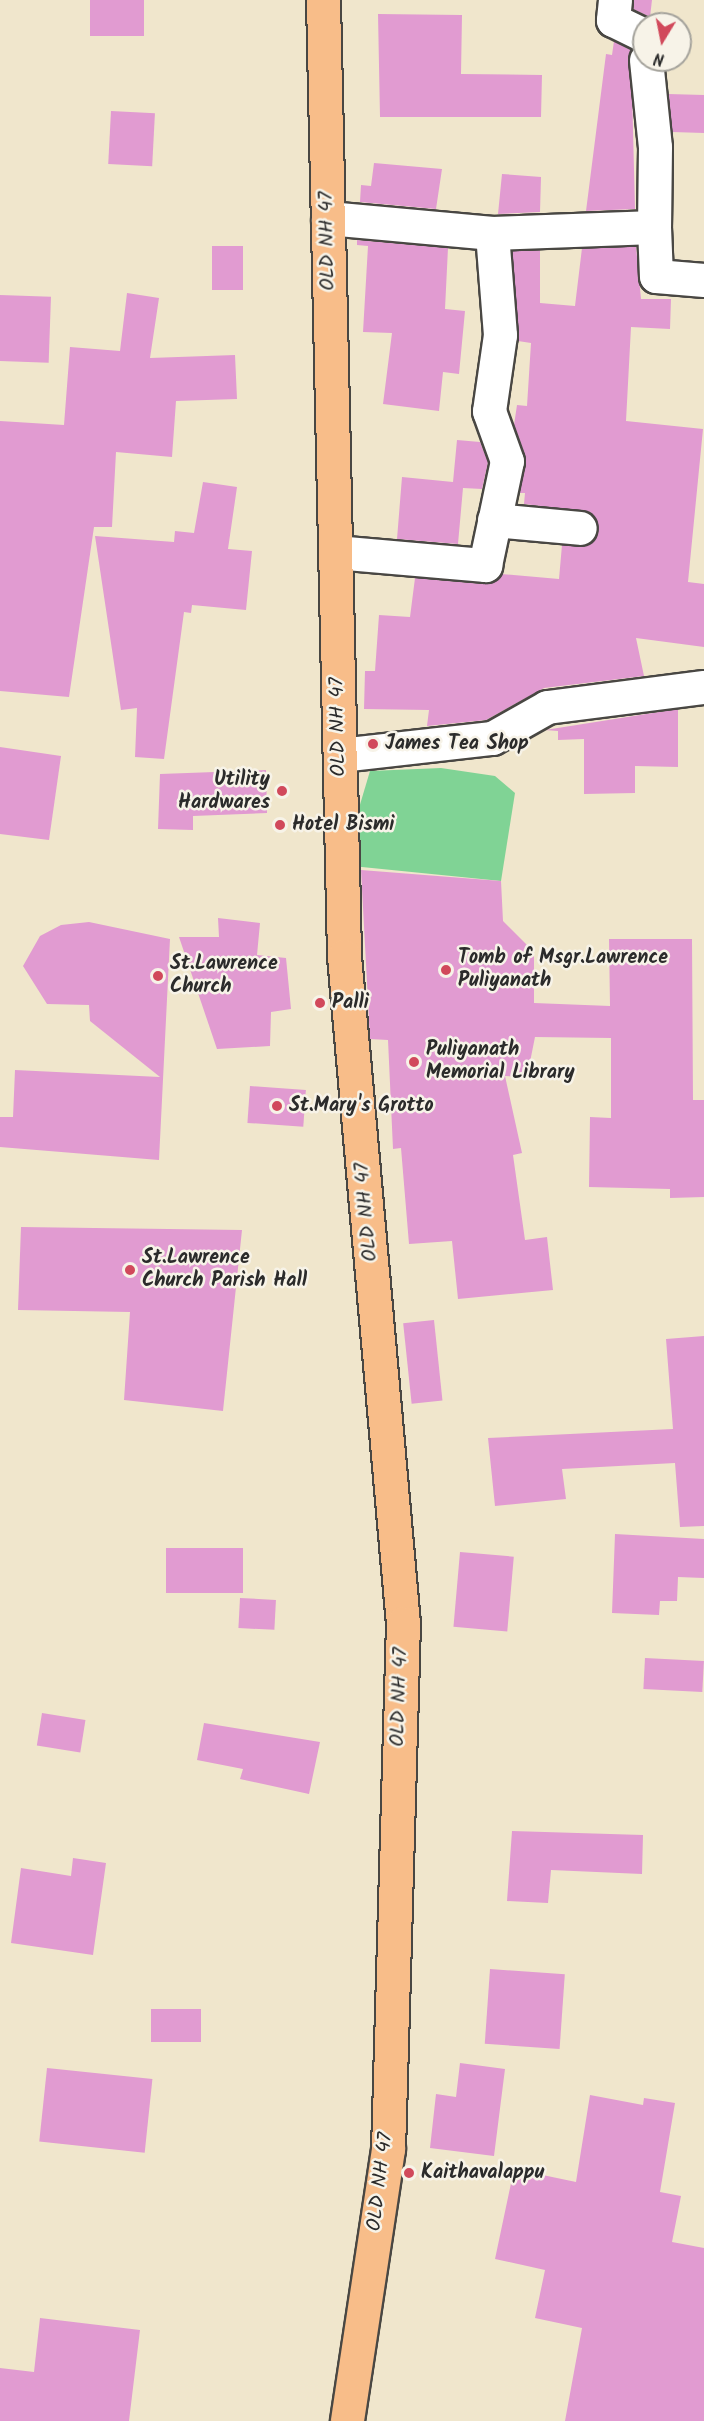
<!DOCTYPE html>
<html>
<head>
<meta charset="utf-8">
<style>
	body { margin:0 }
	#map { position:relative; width:704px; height:2421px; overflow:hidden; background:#f0e6cc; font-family:Kalam,sans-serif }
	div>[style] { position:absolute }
	.green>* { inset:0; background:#80d395 }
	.building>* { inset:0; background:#e19bd1; transform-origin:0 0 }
	.roads { filter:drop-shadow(2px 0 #494743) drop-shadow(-2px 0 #494743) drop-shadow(0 2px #494743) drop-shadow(0 -2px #494743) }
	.minor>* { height:33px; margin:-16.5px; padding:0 16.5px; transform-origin:16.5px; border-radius:16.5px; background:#fff }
	.primary>* { height:33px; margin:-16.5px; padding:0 16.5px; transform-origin:16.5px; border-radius:16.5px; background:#f8bd89 }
	.dots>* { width:16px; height:16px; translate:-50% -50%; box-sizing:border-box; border:3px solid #f7f3e8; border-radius:50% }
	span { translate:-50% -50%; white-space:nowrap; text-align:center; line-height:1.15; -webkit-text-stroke:5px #f7f3e8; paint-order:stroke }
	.street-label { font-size:20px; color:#2b2b2b }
	.poi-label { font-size:20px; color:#2b2b2b; font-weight:700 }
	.left { translate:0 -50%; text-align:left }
	.right { translate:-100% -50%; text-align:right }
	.north { position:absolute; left:632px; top:12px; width:60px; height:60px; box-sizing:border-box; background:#f7f3e8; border:2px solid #a5a39c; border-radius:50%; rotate:190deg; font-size:16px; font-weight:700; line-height:24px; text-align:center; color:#2b2b2b }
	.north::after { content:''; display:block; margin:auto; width:21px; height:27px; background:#d1495b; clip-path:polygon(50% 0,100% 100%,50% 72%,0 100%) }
</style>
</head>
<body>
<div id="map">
	<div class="green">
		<div style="clip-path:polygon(441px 768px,495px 776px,515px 793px,501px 881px,342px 865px,370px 771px)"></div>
	</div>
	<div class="building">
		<div style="left:90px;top:0;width:54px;height:36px"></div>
		<div style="clip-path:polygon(633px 0,652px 0,650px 17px,633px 9px)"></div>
		<div style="clip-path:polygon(378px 14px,462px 15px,461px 74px,542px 75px,541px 117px,380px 117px)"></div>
		<div style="clip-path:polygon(614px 41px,631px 50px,635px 209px,586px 211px,606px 54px,612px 55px)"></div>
		<div style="clip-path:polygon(668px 94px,704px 95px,704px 133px,672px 132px)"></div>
		<div style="left:111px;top:111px;width:44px;height:53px;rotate:3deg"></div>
		<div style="clip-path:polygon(374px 163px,442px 169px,436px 209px,360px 202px,361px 185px,371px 186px)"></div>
		<div style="clip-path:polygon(502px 174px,541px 177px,540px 212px,498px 214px)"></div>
		<div style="clip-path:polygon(357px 240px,448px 248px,445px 309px,465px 311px,459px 374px,443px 372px,439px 411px,383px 404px,392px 333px,363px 332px,368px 246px,357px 245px)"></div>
		<div style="left:243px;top:246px;width:44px;height:31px;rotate:90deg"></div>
		<div style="clip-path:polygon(636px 246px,641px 299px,671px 299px,670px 329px,631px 327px,626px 421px,703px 429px,688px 582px,704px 584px,704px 647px,636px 638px,644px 676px,544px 688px,486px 720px,427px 726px,429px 710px,364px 709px,365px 671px,375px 671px,379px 615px,410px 617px,415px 578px,483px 584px,501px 574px,559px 579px,562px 545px,587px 545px,596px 538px,597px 521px,590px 512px,524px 504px,525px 493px,519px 493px,525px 455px,514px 425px,517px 405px,527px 406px,531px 343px,518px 341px,512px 251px,540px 250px,540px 303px,575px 306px,582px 248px)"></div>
		<div style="clip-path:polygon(127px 293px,159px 298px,150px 358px,235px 355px,237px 399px,176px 401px,172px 457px,116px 452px,112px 527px,94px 527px,69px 697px,0 691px,0 421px,64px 425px,70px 347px,120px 351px)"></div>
		<div style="left:0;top:295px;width:51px;height:66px;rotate:2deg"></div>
		<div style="clip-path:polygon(457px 440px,480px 442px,488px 462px,482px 489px,463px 488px,458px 544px,397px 539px,402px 477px,453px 482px)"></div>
		<div style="clip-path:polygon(203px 482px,237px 487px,228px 549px,252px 551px,246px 610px,192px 605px,191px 613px,184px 612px,164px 759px,135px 757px,137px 708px,121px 710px,95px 536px,174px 542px,175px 531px,194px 533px)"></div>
		<div style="clip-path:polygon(678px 709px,678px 767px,635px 766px,635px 793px,584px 794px,584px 739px,558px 740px,558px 731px,545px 730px)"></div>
		<div style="clip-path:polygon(0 747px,61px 756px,49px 840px,0 834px)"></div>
		<div style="clip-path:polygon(266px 770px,267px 813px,193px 816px,193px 830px,158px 829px,160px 774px)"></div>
		<div style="clip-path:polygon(361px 870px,501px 881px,503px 921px,534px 952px,534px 1003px,610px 1006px,609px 939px,692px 939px,693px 1100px,704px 1100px,704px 1197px,670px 1198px,670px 1189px,589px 1187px,590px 1117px,611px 1118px,611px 1038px,535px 1037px,527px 1077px,505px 1076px,522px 1153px,513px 1155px,525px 1240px,547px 1237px,553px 1290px,458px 1299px,452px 1241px,409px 1244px,401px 1148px,393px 1149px,388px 1040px,370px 1039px)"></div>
		<div style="clip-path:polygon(218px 918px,260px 923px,257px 955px,286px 958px,291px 1009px,271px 1012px,270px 1046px,217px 1049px,179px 937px,219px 937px)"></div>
		<div style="clip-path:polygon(89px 922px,170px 939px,159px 1160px,0 1147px,0 1117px,13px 1117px,15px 1070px,160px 1077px,90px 1021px,89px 1005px,47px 1004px,23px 966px,40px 936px,61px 925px)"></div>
		<div style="left:250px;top:1086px;width:56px;height:37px;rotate:4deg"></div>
		<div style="clip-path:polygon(21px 1227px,242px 1230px,223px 1411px,124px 1400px,130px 1312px,18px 1310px)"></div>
		<div style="left:434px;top:1320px;width:81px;height:31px;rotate:84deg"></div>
		<div style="clip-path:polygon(704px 1336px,704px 1526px,680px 1527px,675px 1463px,562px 1469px,566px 1499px,495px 1506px,488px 1438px,673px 1429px,666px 1339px)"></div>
		<div style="clip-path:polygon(615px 1534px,704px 1539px,704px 1578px,678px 1577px,677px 1601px,660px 1601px,659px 1615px,612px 1613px)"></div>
		<div style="left:166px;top:1548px;width:77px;height:45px"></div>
		<div style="left:460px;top:1552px;width:54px;height:75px;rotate:5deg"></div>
		<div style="left:240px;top:1598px;width:36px;height:30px;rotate:3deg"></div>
		<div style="left:645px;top:1658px;width:59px;height:31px;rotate:3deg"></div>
		<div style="left:42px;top:1713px;width:44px;height:33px;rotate:9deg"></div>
		<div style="clip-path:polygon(204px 1723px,320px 1742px,309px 1794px,240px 1779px,243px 1769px,197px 1760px)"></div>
		<div style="clip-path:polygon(512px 1831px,643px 1835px,642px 1874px,551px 1870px,548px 1903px,507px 1901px)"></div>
		<div style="clip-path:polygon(73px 1858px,106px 1863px,93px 1955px,11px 1943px,21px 1868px,71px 1876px)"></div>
		<div style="left:490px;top:1969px;width:75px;height:75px;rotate:4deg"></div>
		<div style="left:151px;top:2009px;width:50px;height:33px"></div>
		<div style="clip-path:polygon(460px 2063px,505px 2069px,494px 2156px,430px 2148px,436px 2094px,456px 2097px)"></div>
		<div style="left:47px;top:2068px;width:106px;height:74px;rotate:6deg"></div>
		<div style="clip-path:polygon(590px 2095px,643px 2105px,644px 2098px,675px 2103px,660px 2192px,681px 2196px,672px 2242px,704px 2248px,704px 2421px,565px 2421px,582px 2328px,535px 2318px,545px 2270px,495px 2259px,514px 2169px,576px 2182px)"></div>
		<div style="clip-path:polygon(40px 2318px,140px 2330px,129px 2421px,0 2421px,0 2368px,34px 2372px)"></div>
	</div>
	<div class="roads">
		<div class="minor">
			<div style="left:615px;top:0;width:20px;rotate:96deg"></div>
			<div style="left:613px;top:20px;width:34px;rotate:26deg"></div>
			<div style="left:646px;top:60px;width:87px;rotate:84.1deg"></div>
			<div style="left:655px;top:147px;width:80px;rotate:90.7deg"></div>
			<div style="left:328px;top:218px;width:165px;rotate:5.2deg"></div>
			<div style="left:494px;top:520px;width:86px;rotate:5.3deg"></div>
			<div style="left:335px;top:552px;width:151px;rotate:5deg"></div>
			<div style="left:485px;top:565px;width:106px;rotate:-78.1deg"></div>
			<div style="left:507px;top:461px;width:53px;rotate:-109.8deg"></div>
			<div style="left:489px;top:411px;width:77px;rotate:-81.8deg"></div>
			<div style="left:500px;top:335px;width:102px;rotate:-94.5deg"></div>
			<div style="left:492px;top:233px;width:162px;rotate:-2.1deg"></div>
			<div style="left:654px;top:227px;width:49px;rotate:87.7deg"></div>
			<div style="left:656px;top:276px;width:48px;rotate:4.8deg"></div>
			<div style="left:340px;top:755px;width:153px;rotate:-6.4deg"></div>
			<div style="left:492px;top:738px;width:63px;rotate:-29.4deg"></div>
			<div style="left:547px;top:707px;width:158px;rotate:-7.3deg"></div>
		</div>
		<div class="primary">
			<div style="left:323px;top:0;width:956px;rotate:88.74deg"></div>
			<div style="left:344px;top:956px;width:670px;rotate:84.95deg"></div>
			<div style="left:403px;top:1623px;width:526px;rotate:91.63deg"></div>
			<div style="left:388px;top:2149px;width:275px;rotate:98.6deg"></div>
		</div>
	</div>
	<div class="dots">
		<div style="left:373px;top:744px;background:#d1495b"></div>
		<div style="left:282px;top:791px;background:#d1495b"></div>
		<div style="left:280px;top:825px;background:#d1495b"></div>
		<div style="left:446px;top:970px;background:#d1495b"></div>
		<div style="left:158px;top:976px;background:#d1495b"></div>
		<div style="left:320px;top:1003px;background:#d1495b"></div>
		<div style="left:414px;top:1062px;background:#d1495b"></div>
		<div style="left:277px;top:1106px;background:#d1495b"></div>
		<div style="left:130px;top:1270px;background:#d1495b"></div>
		<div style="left:409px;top:2173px;background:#d1495b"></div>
	</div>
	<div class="street-label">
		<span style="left:328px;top:241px;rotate:-91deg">OLD NH 47</span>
		<span style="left:339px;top:727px;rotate:-91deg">OLD NH 47</span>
		<span style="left:367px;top:1212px;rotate:-95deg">OLD NH 47</span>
		<span style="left:400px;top:1697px;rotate:-88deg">OLD NH 47</span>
		<span style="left:381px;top:2182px;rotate:-83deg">OLD NH 47</span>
	</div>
	<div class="poi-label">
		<span class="left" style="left:385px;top:744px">James Tea Shop</span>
		<span class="right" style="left:270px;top:792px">Utility<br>Hardwares</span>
		<span class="left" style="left:292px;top:825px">Hotel Bismi</span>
		<span class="left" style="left:458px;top:970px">Tomb of Msgr.Lawrence<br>Puliyanath</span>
		<span class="left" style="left:170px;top:976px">St.Lawrence<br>Church</span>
		<span class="left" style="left:332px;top:1003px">Palli</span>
		<span class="left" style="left:426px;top:1062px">Puliyanath<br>Memorial Library</span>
		<span class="left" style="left:289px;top:1106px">St.Mary's Grotto</span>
		<span class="left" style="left:142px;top:1270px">St.Lawrence<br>Church Parish Hall</span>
		<span class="left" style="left:421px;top:2173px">Kaithavalappu</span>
	</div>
	<div class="north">N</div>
</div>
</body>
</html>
